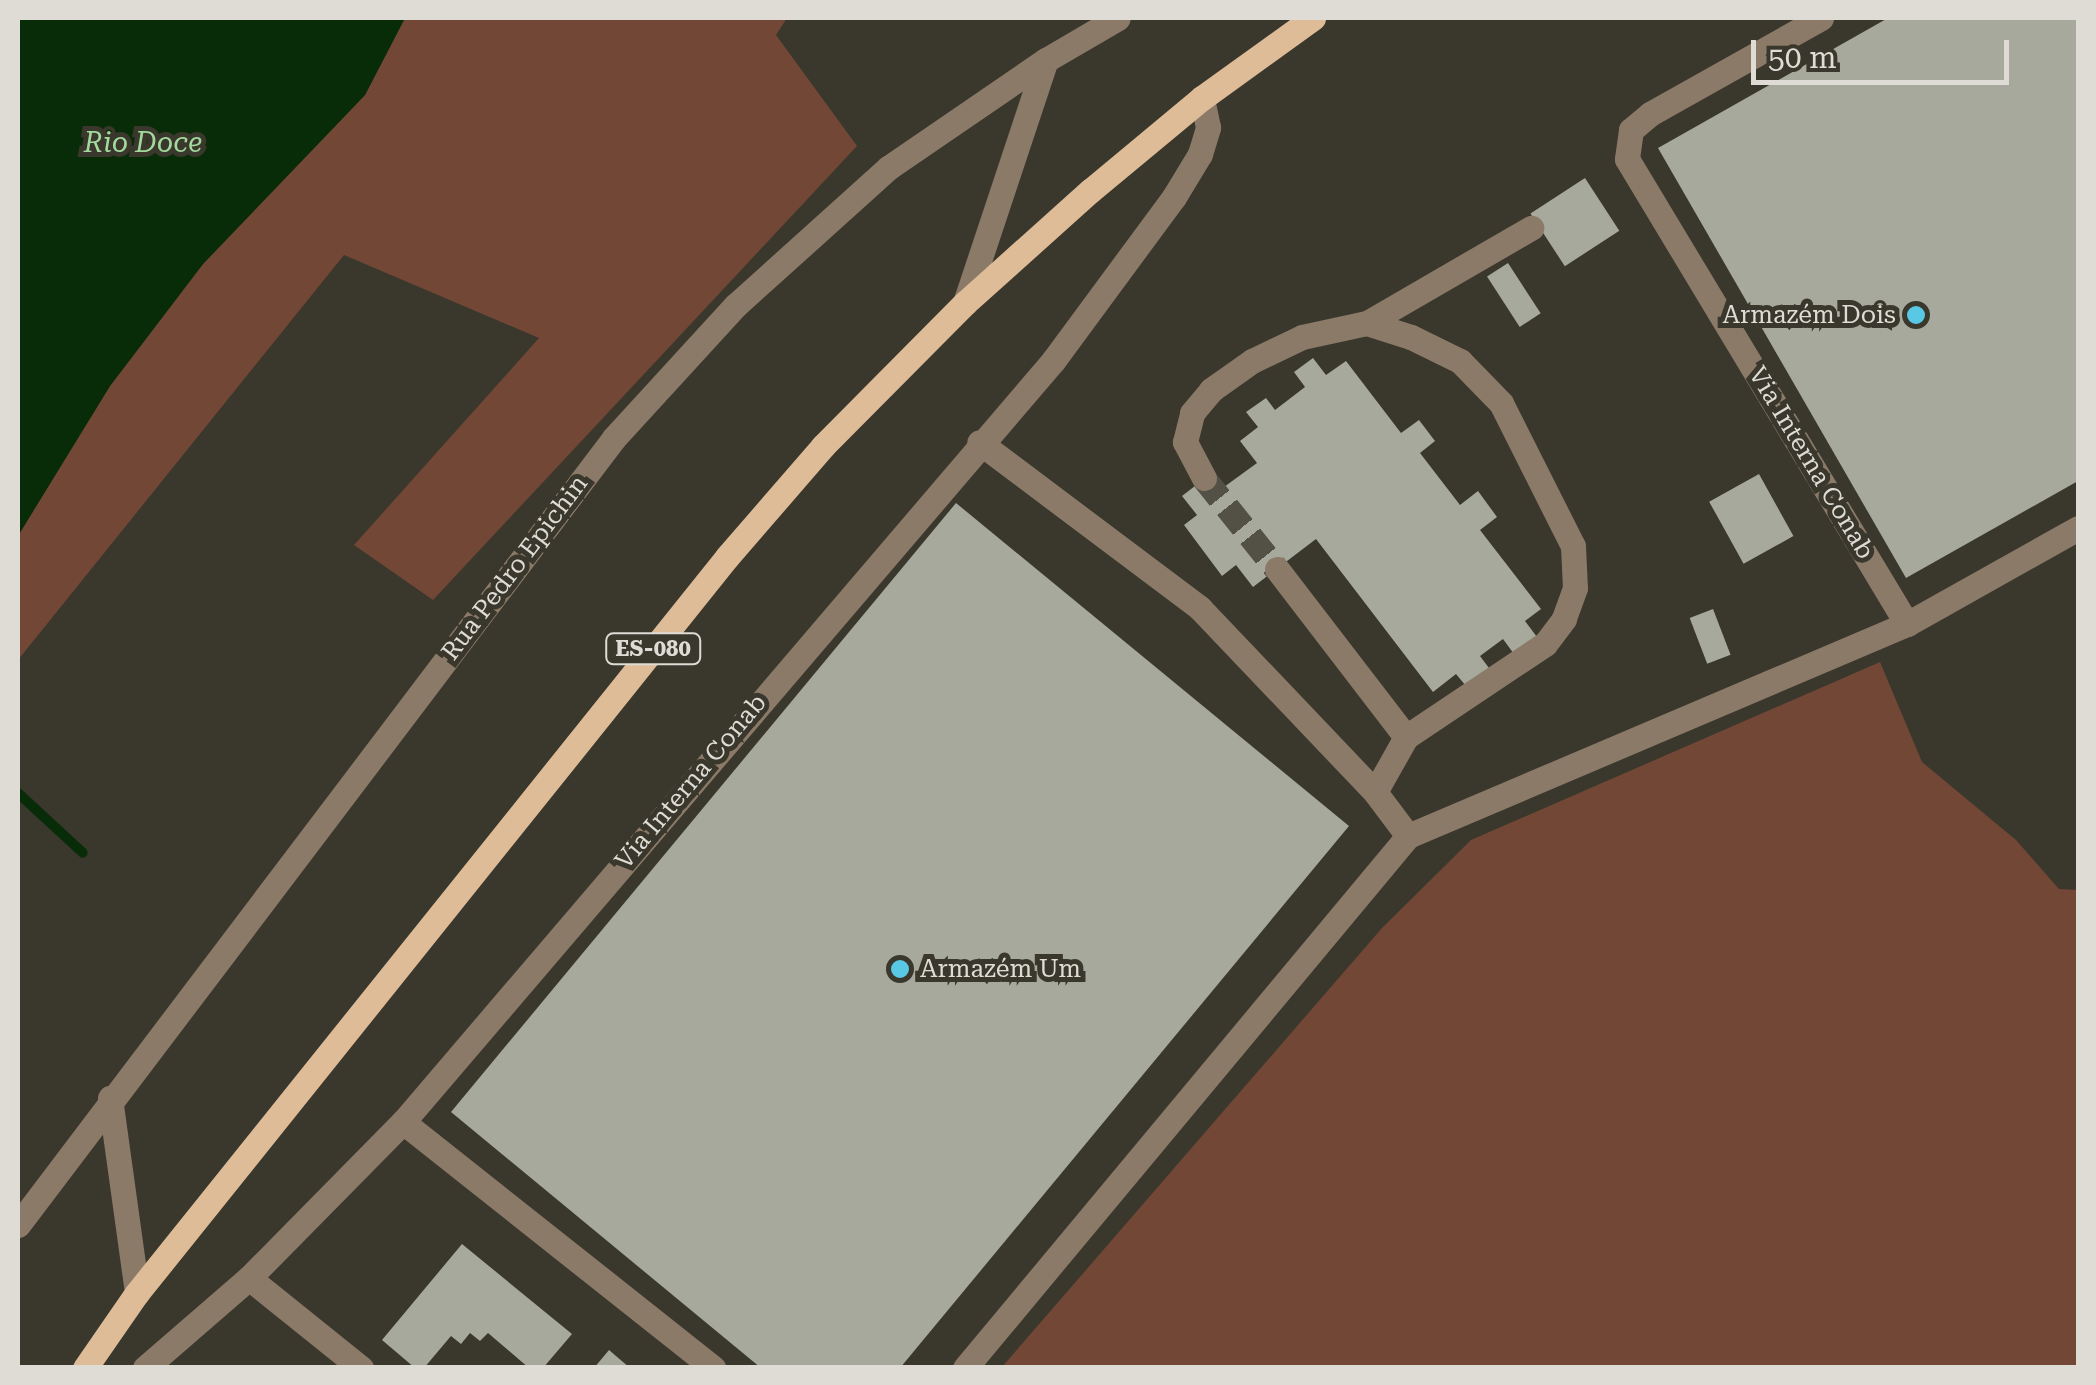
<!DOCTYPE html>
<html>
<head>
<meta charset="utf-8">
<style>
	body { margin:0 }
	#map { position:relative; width:2096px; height:1385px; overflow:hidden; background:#3a372c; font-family:"Roboto Serif",serif }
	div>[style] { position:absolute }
	.green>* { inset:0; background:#724735 }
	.water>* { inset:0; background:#082c07 }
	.stream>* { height:10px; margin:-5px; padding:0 5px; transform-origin:5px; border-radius:5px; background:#082c07 }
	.building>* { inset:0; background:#a6a99c; transform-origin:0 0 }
	.minor-tunnel>* { height:25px; margin-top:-12.5px; transform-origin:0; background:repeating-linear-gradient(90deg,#535045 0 25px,transparent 0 37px) }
	.minor>* { height:25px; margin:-12.5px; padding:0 12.5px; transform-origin:12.5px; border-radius:12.5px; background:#8b7a68 }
	.major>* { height:25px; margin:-12.5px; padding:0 12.5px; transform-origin:12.5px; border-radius:12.5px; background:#dfbc98 }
	.dots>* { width:28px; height:28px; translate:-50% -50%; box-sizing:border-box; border:5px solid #3a372c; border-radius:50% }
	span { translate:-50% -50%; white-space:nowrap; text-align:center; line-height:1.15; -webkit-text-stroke:10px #3a372c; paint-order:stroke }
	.shield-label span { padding:2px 8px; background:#3a372c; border:2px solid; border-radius:8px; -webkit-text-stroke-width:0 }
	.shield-label { font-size:22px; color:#dedcd5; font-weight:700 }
	.poi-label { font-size:25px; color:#dedcd5 }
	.right { translate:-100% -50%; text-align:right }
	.left { translate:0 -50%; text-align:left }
	.street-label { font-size:25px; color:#dedcd5 }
	.water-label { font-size:28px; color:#a1da9c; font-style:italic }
	.frame { position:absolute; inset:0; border:20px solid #dedcd5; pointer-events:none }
	.scale { position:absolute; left:1751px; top:40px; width:258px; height:45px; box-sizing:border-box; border:5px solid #dedcd5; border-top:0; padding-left:12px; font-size:30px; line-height:35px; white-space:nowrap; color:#dedcd5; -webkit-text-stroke:8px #3a372c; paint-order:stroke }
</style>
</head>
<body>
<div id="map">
	<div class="green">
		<div style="clip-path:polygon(405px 18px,787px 18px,776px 35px,857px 146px,433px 600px,354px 545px,539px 338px,344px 255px,18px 660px,18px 536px,36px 506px,110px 386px,203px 264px,365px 95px)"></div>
		<div style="clip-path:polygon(1880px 662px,1922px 762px,2016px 840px,2059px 889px,2078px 890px,2078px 1367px,1002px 1367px,1382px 928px,1471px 840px)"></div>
	</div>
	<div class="water">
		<div style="clip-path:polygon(18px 18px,405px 18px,365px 95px,203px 264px,110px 386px,18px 536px)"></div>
	</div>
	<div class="stream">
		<div style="left:18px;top:793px;width:88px;rotate:42.7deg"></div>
	</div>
	<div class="building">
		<div style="clip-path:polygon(1888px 18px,2078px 18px,2078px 481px,1906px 578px,1658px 148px)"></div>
		<div style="left:1585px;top:178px;width:63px;height:65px;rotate:57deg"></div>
		<div style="left:1508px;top:263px;width:60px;height:25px;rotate:57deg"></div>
		<div style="clip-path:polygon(1313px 358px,1326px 375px,1346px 361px,1401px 433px,1419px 420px,1435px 441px,1420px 453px,1460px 505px,1478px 491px,1497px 517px,1480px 530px,1541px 609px,1525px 621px,1537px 637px,1514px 654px,1503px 639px,1480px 656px,1489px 668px,1466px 686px,1456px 674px,1433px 692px,1316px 539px,1253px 587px,1236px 565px,1222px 576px,1184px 525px,1197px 515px,1182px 496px,1213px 472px,1224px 487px,1257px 463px,1240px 441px,1258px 427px,1246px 412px,1266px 398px,1275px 410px,1305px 387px,1294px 372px)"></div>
		<div style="left:1759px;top:474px;width:71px;height:57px;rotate:61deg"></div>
		<div style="clip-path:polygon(956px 503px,1349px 826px,900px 1368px,761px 1368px,451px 1112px)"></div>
		<div style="left:1713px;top:609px;width:49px;height:25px;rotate:69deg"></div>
		<div style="clip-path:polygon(462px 1244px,572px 1334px,543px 1368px,529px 1368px,488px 1333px,480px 1341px,470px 1333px,461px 1344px,451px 1336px,424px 1368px,415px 1368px,382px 1340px)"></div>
		<div style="clip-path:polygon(609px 1350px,630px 1368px,594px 1368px)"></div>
	</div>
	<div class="minor-tunnel">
		<div style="left:1204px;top:478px;width:117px;rotate:51.3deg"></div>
	</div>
	<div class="minor">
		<div style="left:1821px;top:18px;width:196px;rotate:150.7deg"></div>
		<div style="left:1650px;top:114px;width:25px;rotate:140deg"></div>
		<div style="left:1631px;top:130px;width:29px;rotate:98deg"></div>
		<div style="left:1627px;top:159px;width:543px;rotate:58.95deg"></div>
		<div style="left:965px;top:303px;width:256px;rotate:-71.6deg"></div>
		<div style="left:1367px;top:323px;width:190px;rotate:-30.1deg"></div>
		<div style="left:1204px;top:478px;width:41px;rotate:-117.8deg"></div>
		<div style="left:1185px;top:442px;width:30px;rotate:-76deg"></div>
		<div style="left:1192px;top:413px;width:30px;rotate:-50deg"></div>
		<div style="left:1211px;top:390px;width:50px;rotate:-35.3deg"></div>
		<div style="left:1252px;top:361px;width:55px;rotate:-25.6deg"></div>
		<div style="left:1302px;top:337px;width:66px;rotate:-12.2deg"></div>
		<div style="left:1367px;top:323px;width:46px;rotate:17.7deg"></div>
		<div style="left:1411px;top:337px;width:55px;rotate:26.1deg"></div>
		<div style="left:1460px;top:361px;width:59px;rotate:45.7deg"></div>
		<div style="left:1501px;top:403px;width:160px;rotate:63.3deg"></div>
		<div style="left:1573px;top:546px;width:42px;rotate:87.3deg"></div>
		<div style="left:1575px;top:588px;width:33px;rotate:110deg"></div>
		<div style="left:1564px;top:619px;width:31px;rotate:127deg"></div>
		<div style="left:1545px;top:644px;width:167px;rotate:146.2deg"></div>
		<div style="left:1406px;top:737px;width:63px;rotate:119.4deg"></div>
		<div style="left:1277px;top:569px;width:212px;rotate:52.5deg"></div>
		<div style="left:1408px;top:836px;width:542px;rotate:-23.02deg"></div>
		<div style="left:1907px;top:624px;width:196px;rotate:-29.3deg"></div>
		<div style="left:110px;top:1098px;width:197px;rotate:82.1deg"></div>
		<div style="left:403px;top:1122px;width:396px;rotate:38.4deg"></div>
		<div style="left:18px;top:1225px;width:987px;rotate:-52.86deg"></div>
		<div style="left:614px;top:438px;width:180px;rotate:-47.5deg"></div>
		<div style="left:736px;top:305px;width:205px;rotate:-42deg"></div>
		<div style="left:888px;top:168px;width:191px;rotate:-34.4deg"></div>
		<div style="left:1046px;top:60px;width:83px;rotate:-30.3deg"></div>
		<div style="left:249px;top:1278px;width:144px;rotate:38.8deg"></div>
		<div style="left:145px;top:1368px;width:138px;rotate:-40.9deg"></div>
		<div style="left:249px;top:1278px;width:219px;rotate:-45.4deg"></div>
		<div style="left:403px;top:1122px;width:1001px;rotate:-49.5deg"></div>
		<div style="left:1053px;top:361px;width:204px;rotate:-53.6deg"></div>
		<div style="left:1174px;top:197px;width:50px;rotate:-58.8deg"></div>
		<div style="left:1200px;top:154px;width:28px;rotate:-73deg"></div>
		<div style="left:1208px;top:127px;width:30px;rotate:-102deg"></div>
		<div style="left:965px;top:1368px;width:692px;rotate:-50.22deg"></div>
		<div style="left:1408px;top:836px;width:55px;rotate:-126.9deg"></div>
		<div style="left:1375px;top:792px;width:254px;rotate:-133.6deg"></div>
		<div style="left:1200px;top:608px;width:276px;rotate:-143.1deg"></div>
	</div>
	<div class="major">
		<div style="left:85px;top:1368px;width:91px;rotate:-55.3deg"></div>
		<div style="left:137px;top:1293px;width:943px;rotate:-51.28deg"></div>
		<div style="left:727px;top:557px;width:147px;rotate:-49.1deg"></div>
		<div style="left:823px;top:446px;width:202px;rotate:-45.2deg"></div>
		<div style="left:965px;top:303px;width:168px;rotate:-41.9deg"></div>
		<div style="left:1090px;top:191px;width:146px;rotate:-39.7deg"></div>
		<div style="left:1202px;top:98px;width:137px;rotate:-35.8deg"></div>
	</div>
	<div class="dots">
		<div style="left:1916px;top:315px;background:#59c8e5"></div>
		<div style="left:900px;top:969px;background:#59c8e5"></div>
	</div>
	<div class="shield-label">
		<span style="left:653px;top:649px">ES-080</span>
	</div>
	<div class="poi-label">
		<span class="right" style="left:1896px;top:315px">Armazém Dois</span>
		<span class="left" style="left:920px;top:969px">Armazém Um</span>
	</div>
	<div class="street-label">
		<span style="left:1811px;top:463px;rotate:59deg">Via Interna Conab</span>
		<span style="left:515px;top:568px;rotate:-53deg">Rua Pedro Epichin</span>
		<span style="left:691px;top:782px;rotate:-50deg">Via Interna Conab</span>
	</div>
	<div class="water-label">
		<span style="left:143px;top:143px">Rio Doce</span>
	</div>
	<div class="frame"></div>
	<div class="scale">50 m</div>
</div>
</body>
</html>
